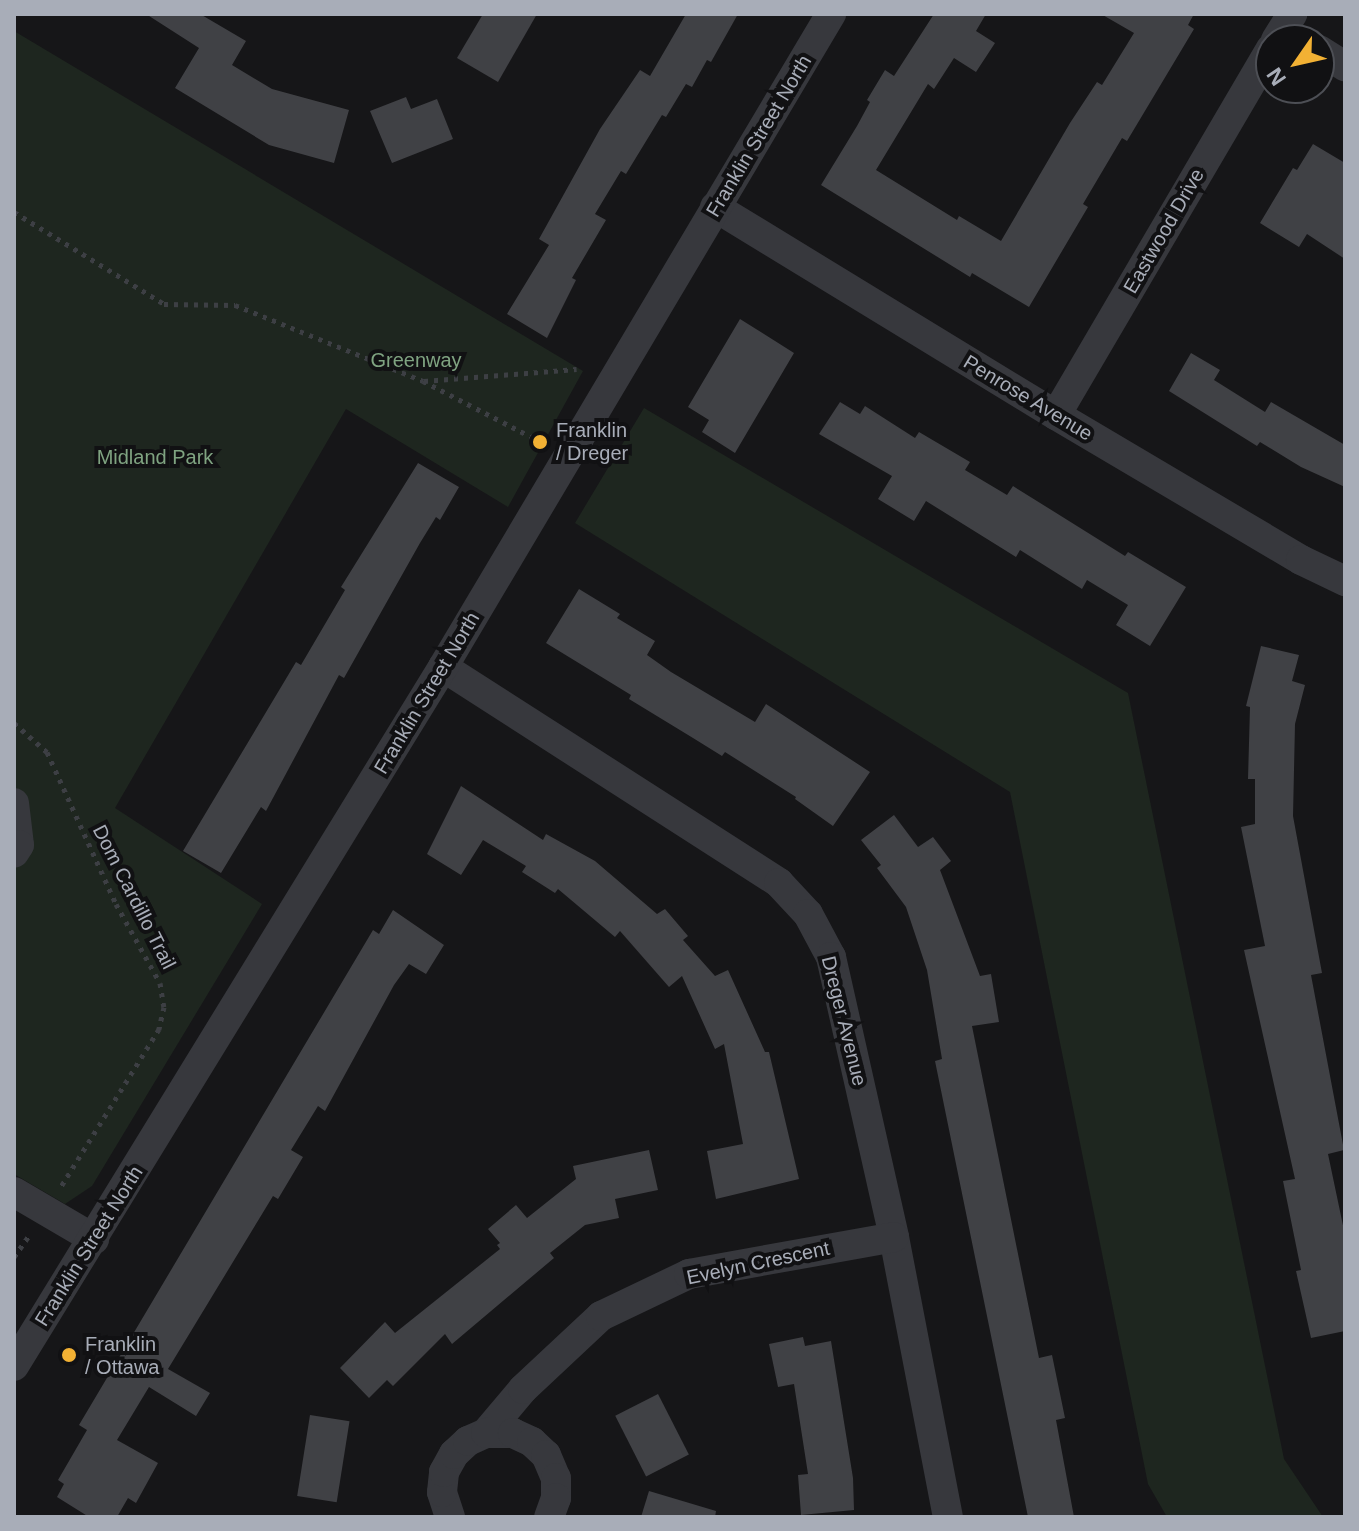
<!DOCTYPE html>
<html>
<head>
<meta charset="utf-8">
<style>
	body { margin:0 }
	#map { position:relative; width:1359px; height:1531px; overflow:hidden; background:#161618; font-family:Arial,sans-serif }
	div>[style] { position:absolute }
	.green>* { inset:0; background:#1e261f }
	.building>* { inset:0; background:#404145; transform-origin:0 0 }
	.path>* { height:5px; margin-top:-2.5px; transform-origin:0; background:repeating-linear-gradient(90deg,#3d3f44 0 4px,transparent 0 10px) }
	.minor>* { height:30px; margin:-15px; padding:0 15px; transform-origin:15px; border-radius:15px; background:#37383d }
	.dots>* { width:22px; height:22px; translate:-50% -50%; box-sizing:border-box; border:4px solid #111113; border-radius:50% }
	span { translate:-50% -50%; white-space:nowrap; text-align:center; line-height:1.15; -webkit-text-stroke:8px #111113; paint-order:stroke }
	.street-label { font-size:20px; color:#a8adb8 }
	.park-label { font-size:20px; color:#7fa381 }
	.poi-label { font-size:20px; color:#a8adb8 }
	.left { translate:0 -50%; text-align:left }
	.frame { position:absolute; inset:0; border:16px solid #a8adb8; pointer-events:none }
	.north { position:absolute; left:1255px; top:24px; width:80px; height:80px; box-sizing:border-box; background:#111113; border:2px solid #4d4f55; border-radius:50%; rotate:236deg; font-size:22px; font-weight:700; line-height:32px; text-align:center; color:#a8adb8 }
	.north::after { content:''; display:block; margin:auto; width:28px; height:36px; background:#f2b134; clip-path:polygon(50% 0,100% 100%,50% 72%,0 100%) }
</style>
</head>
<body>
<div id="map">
	<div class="green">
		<div style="clip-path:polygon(14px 31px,583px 371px,508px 507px,346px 409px,115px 808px,262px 904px,92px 1186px,65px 1204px,14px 1174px)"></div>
		<div style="clip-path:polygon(644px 408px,1128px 693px,1284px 1459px,1323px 1517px,1167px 1517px,1148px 1484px,1010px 792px,575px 523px)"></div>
	</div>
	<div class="building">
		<div style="clip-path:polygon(146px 14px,200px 14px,246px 41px,232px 65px,272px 89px,349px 110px,334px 163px,269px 145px,175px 88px,199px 48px)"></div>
		<div style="clip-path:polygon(483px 14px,537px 14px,498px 82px,457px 58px)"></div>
		<div style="clip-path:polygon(686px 14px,738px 14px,711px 62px,707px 60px,692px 87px,686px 84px,666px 117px,662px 115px,626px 174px,621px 171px,595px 214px,606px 220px,572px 278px,576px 280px,547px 338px,507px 314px,549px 245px,539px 239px,600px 129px,640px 70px,650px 76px)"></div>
		<div style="clip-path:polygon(934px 14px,986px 14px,976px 31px,995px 43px,976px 72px,954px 58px,934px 89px,928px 84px,876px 170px,957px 220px,959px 216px,1001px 241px,1070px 123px,1097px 82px,1102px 85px,1134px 33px,1101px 14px,1194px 14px,1188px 25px,1194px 29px,1127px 141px,1122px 138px,1083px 204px,1088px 207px,1029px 307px,972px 273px,970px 277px,821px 185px,857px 126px,870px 102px,867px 100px,885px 70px,894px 76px)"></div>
		<div style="clip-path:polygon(406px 97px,411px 109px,437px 99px,453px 139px,392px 163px,370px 111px)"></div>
		<div style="clip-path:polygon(1313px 144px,1345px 163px,1345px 259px,1307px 234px,1299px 247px,1260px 223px,1293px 168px,1297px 170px)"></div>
		<div style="clip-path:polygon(740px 319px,794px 353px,735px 453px,702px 432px,709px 420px,688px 407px)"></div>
		<div style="clip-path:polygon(1191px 353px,1220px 370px,1214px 380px,1265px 412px,1271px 402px,1345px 445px,1345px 487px,1301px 467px,1260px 442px,1257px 446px,1169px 391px)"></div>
		<div style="clip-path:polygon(840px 402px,860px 414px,865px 406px,915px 438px,919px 432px,970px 462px,965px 470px,1007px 495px,1013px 486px,1125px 556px,1128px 552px,1186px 587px,1150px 646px,1116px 625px,1128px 605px,1087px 580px,1082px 589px,1020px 550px,1016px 557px,926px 501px,914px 521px,878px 499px,892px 476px,819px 434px)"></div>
		<div style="clip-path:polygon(418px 463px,459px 487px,440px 520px,436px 517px,420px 543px,344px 678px,339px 675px,266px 811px,261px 807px,221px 873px,183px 851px,296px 662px,301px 665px,345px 590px,341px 587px)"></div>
		<div style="clip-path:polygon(579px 589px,620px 614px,617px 618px,655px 641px,647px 655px,671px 672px,755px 722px,766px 704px,870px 772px,833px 826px,795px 799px,796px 797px,725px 752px,722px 756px,693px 738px,629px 699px,631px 695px,546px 643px)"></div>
		<div style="clip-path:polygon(1261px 646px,1299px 655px,1292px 681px,1305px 685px,1295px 724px,1293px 816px,1322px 973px,1311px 975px,1344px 1150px,1328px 1154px,1345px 1235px,1345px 1331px,1311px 1338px,1296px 1271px,1301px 1270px,1283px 1181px,1295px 1179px,1244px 950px,1265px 946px,1241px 827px,1255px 824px,1255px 779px,1248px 779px,1250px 707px,1246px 706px)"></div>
		<div style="clip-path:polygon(461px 786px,543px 840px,546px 834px,595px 861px,657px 914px,665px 909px,688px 936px,683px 940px,715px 976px,728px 970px,765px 1052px,769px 1052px,799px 1179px,716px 1199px,707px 1151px,743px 1144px,724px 1044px,715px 1049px,682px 976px,669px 987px,620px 931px,615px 937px,558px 889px,555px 893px,522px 872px,526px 866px,483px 840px,461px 875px,427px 854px)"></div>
		<div style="clip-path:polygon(894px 815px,918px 847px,933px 837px,951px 861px,940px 870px,980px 976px,991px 974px,999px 1022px,972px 1026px,1039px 1358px,1052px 1355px,1065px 1418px,1056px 1420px,1074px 1517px,1028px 1517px,935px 1061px,942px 1059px,927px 970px,906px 907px,877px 868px,881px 865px,861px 840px)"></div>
		<div style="clip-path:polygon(393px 910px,444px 945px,426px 974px,409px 964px,394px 985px,325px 1111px,318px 1106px,291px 1150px,303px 1157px,278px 1199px,273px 1196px,168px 1369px,210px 1393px,196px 1416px,149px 1387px,117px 1440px,158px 1463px,136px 1503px,128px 1498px,117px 1517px,89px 1517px,57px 1497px,64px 1484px,58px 1480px,87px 1430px,79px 1425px,373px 930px,379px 934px)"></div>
		<div style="clip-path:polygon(649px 1150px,658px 1190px,615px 1199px,619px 1218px,585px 1225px,550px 1253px,554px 1258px,452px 1344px,445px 1334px,393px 1386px,387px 1380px,369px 1398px,340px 1368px,385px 1322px,395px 1333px,500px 1249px,497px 1245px,500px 1243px,488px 1229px,516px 1205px,527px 1218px,576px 1179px,573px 1166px)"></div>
		<div style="clip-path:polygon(803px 1337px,805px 1346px,831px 1341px,853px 1478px,854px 1510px,801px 1515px,798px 1475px,808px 1474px,794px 1384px,778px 1387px,769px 1344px)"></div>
		<div style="left:658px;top:1394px;width:68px;height:48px;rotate:63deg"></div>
		<div style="left:310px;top:1415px;width:40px;height:82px;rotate:9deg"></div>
		<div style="clip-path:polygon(649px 1491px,716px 1511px,715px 1517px,641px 1517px)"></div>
	</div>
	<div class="path">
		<div style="left:14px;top:212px;width:176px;rotate:31.5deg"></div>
		<div style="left:164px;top:304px;width:71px;rotate:0.8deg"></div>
		<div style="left:235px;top:305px;width:203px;rotate:22deg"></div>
		<div style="left:423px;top:381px;width:133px;rotate:27.3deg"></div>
		<div style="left:424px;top:381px;width:153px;rotate:-4.5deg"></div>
		<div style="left:14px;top:723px;width:44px;rotate:41.3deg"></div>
		<div style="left:47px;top:752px;width:167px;rotate:65.6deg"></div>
		<div style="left:116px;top:904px;width:90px;rotate:60.9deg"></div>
		<div style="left:160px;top:983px;width:24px;rotate:81deg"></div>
		<div style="left:164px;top:1007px;width:23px;rotate:103deg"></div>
		<div style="left:159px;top:1029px;width:187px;rotate:121.9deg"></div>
		<div style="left:14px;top:1257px;width:29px;rotate:-55deg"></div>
	</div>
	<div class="minor">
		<div style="left:1276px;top:40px;width:31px;rotate:-58deg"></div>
		<div style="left:1319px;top:50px;width:31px;rotate:32deg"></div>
		<div style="left:715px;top:207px;width:399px;rotate:31.4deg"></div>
		<div style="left:1056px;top:415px;width:285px;rotate:30.6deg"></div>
		<div style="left:1301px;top:560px;width:49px;rotate:25.5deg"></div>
		<div style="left:1056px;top:415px;width:425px;rotate:-59.6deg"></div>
		<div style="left:443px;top:667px;width:399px;rotate:32.7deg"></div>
		<div style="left:779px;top:883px;width:42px;rotate:46.9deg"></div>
		<div style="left:808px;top:914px;width:49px;rotate:61.9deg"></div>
		<div style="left:831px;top:957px;width:287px;rotate:77.3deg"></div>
		<div style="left:894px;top:1237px;width:285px;rotate:79.1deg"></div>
		<div style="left:14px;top:803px;width:42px;rotate:83.2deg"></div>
		<div style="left:19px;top:845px;width:9px;rotate:122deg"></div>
		<div style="left:14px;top:1192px;width:93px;rotate:30.4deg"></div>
		<div style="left:14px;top:1366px;width:820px;rotate:-58.46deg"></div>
		<div style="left:443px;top:667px;width:760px;rotate:-59.28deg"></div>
		<div style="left:486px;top:1433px;width:57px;rotate:-49.9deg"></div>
		<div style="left:523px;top:1389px;width:107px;rotate:-43.1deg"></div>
		<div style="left:601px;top:1316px;width:98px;rotate:-25.5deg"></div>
		<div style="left:689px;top:1274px;width:208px;rotate:-10.2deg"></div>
		<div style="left:450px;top:1517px;width:26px;rotate:-108deg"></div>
		<div style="left:442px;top:1492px;width:20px;rotate:-84deg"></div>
		<div style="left:444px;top:1472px;width:21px;rotate:-61deg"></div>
		<div style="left:454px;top:1454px;width:19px;rotate:-43deg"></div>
		<div style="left:468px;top:1441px;width:20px;rotate:-24deg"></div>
		<div style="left:486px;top:1433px;width:27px"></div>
		<div style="left:513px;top:1433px;width:21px;rotate:25deg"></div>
		<div style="left:532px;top:1442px;width:19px;rotate:43deg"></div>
		<div style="left:546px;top:1455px;width:25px;rotate:67deg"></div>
		<div style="left:556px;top:1478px;width:20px;rotate:90deg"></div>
		<div style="left:556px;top:1498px;width:20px;rotate:110deg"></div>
	</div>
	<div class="dots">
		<div style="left:540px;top:442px;background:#f2b134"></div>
		<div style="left:69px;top:1355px;background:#f2b134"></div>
	</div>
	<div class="street-label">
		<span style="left:759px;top:136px;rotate:-59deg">Franklin Street North</span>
		<span style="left:1164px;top:231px;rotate:-60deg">Eastwood Drive</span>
		<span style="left:1028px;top:398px;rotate:31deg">Penrose Avenue</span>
		<span style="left:427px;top:693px;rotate:-59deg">Franklin Street North</span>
		<span style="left:134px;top:897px;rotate:63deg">Dom Cardillo Trail</span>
		<span style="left:844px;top:1021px;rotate:76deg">Dreger Avenue</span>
		<span style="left:89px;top:1246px;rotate:-58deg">Franklin Street North</span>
		<span style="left:758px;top:1263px;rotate:-12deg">Evelyn Crescent</span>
	</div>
	<div class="park-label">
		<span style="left:416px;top:360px">Greenway</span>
		<span style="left:155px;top:457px">Midland Park</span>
	</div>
	<div class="poi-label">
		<span class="left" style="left:556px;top:442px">Franklin<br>/ Dreger</span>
		<span class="left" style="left:85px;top:1356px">Franklin<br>/ Ottawa</span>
	</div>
	<div class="frame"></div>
	<div class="north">N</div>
</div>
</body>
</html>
